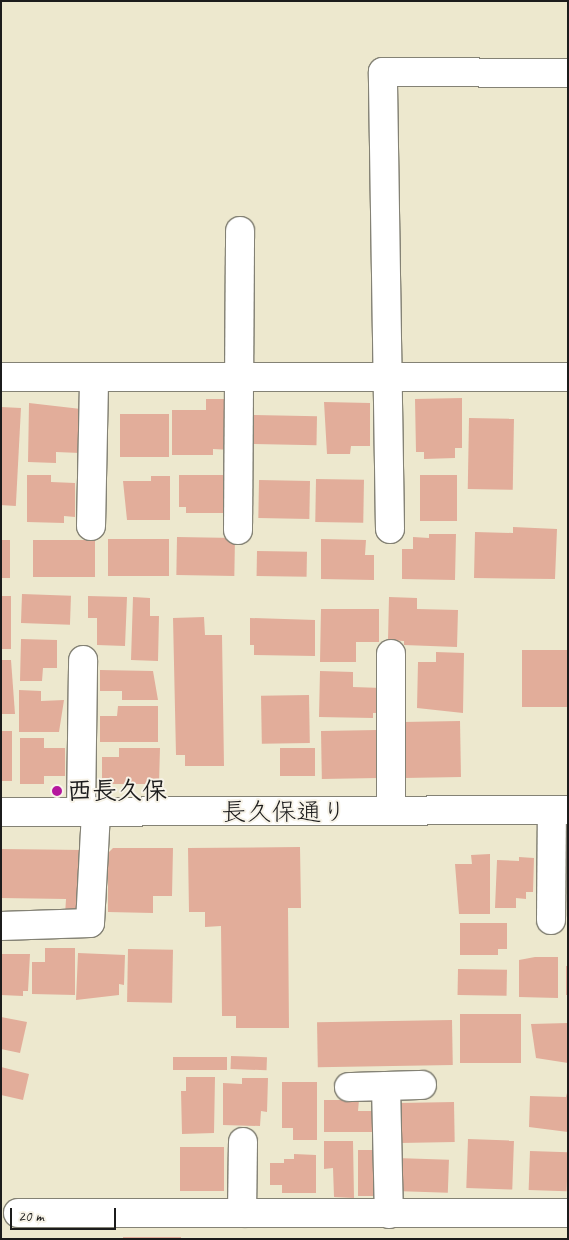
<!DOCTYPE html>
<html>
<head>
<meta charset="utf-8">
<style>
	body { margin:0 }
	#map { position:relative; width:569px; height:1240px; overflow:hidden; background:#ede8ce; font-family:Caveat,"Klee One",sans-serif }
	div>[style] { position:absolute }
	.building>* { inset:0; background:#e2ad9a; transform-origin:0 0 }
	.roads { filter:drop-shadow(1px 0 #848275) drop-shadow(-1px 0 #848275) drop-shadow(0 1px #848275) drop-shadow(0 -1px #848275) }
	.minor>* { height:28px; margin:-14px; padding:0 14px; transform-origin:14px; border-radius:14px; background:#fff }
	.dots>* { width:14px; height:14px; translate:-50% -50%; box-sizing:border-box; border:2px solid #f7f3e8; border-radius:50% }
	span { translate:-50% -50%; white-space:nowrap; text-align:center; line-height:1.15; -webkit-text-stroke:4px #f7f3e8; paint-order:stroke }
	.poi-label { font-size:25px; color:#1c1c1c; font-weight:700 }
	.left { translate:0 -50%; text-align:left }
	.street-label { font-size:25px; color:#1c1c1c }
	.frame { position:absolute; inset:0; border:2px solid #1c1c1c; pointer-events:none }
	.scale { position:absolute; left:10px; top:1208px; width:106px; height:22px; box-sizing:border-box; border:2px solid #1c1c1c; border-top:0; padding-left:6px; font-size:15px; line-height:18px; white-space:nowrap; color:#1c1c1c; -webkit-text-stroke:4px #f7f3e8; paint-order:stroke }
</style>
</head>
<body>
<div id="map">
	<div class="building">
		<div style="clip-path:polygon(462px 398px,462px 448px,455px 448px,455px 458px,424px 459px,424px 452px,416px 452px,415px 399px)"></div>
		<div style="clip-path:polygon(206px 399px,231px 399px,231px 450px,213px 449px,213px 455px,172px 455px,172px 410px,206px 410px)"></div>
		<div style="clip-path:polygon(324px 402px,370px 403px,370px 446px,351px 446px,350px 454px,327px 454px)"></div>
		<div style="clip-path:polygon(29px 403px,81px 409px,80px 453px,56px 452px,56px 463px,28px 462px)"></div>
		<div style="left:1px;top:407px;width:20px;height:98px;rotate:3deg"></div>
		<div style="left:120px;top:414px;width:49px;height:43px"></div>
		<div style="left:251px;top:415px;width:66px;height:29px;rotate:1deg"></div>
		<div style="left:469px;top:418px;width:45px;height:71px;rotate:1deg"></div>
		<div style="clip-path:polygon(27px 475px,51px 475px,51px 482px,75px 483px,75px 517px,64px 516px,64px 523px,27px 522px)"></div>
		<div style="clip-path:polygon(179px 475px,227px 475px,227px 513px,186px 513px,186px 507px,179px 507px)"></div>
		<div style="left:420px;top:475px;width:37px;height:46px"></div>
		<div style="clip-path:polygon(151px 476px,170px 476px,170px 520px,127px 520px,123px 481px,151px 481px)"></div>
		<div style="left:316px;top:479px;width:48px;height:43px;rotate:1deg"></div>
		<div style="left:259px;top:480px;width:51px;height:38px;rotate:1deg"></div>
		<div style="clip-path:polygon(513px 527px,557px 529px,555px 579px,474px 578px,475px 532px,513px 533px)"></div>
		<div style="clip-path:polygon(429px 534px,456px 534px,455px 580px,402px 579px,402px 549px,413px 549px,413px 537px,429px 538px)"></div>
		<div style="left:177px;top:537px;width:58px;height:38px;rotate:1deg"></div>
		<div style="left:108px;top:539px;width:61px;height:37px"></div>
		<div style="clip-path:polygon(321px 539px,366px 540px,365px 555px,374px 555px,374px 580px,321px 579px)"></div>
		<div style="left:1px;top:540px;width:9px;height:38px"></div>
		<div style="left:33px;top:540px;width:62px;height:37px"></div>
		<div style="left:257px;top:551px;width:50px;height:25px;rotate:1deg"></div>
		<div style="left:22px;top:594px;width:49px;height:29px;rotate:2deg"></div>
		<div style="left:1px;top:596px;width:10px;height:53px"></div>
		<div style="clip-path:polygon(88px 596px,127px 597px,125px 646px,97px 645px,97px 618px,88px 618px)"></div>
		<div style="clip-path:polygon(133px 597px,150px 598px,150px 616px,159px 616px,158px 661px,131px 660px)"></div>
		<div style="clip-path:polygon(389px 597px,417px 598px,417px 609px,458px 610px,457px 647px,404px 645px,404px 641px,388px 640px)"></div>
		<div style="clip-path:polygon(321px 609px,379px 609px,379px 642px,356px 642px,356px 662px,320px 662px)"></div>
		<div style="clip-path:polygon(204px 617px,205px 635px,222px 635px,224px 766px,185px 766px,185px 755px,176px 755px,173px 618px)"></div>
		<div style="clip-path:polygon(250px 618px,315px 620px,315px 656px,254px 655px,254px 645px,250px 645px)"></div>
		<div style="clip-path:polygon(21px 639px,57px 640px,57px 668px,43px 668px,42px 681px,20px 681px)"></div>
		<div style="left:568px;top:650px;width:57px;height:46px;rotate:90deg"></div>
		<div style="clip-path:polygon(436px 652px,464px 653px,463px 713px,417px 708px,418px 662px,436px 662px)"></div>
		<div style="clip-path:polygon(1px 660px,11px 660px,15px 714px,1px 714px)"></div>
		<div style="clip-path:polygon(100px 670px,153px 671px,158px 700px,122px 700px,122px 691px,100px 691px)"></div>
		<div style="clip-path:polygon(320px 671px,353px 672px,353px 687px,382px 688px,382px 713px,373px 713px,373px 718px,319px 717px)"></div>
		<div style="clip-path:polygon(19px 690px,41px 691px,41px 701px,64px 700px,59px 732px,19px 732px)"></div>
		<div style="left:309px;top:695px;width:48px;height:48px;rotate:89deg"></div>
		<div style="clip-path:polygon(118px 706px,158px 706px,158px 742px,100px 742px,100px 716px,117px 716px)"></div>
		<div style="left:460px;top:721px;width:56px;height:57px;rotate:89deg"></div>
		<div style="left:377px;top:730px;width:48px;height:56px;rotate:89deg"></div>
		<div style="left:1px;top:731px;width:11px;height:50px"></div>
		<div style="clip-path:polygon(20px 738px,44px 738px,44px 748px,65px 748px,65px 776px,44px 776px,44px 784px,20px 784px)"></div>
		<div style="clip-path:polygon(119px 748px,160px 748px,159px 784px,102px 784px,102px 757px,119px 757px)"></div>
		<div style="left:280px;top:748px;width:35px;height:28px"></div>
		<div style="clip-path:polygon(300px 847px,301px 908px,288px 908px,289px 1028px,236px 1028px,236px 1016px,222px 1016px,221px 926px,205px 927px,205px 912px,189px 912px,188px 848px)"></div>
		<div style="clip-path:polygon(113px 848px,173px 848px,172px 896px,153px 896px,153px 913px,108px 912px,108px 853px)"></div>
		<div style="clip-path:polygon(1px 849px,83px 850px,86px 903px,65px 915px,66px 899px,1px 898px)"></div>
		<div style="clip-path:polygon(490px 854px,490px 914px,459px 914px,455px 864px,472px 864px,471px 855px)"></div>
		<div style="clip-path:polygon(519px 857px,534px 858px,533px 892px,526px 892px,526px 899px,516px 898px,516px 908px,495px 908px,497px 860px,519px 861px)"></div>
		<div style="clip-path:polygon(460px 923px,507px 923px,507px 949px,498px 949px,498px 955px,460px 955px)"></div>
		<div style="clip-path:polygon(45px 948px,75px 948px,75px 995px,32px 994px,32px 962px,45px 962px)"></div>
		<div style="left:128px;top:949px;width:45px;height:53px;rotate:1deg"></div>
		<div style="clip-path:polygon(78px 953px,125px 955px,124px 985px,119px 984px,119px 995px,76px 1000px)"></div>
		<div style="clip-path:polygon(1px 954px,30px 954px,28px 991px,23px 991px,23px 996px,1px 995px)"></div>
		<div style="clip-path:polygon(535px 957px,558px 957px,558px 998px,519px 997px,519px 960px)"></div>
		<div style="left:566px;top:966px;width:2px;height:29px"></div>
		<div style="left:458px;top:969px;width:49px;height:26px;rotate:1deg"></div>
		<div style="left:460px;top:1014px;width:61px;height:49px"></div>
		<div style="clip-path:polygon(1px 1017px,27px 1022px,20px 1053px,1px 1049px)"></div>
		<div style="left:452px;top:1020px;width:45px;height:135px;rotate:89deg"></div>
		<div style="clip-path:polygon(568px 1023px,568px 1063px,536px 1058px,531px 1024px)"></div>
		<div style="left:231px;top:1056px;width:36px;height:13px;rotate:2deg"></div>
		<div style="left:173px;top:1057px;width:54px;height:13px"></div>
		<div style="clip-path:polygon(1px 1067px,29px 1074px,23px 1100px,1px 1095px)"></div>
		<div style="clip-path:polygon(186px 1077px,215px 1077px,214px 1133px,182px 1134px,181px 1091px,186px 1091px)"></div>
		<div style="clip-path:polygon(242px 1078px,268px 1078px,267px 1112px,261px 1111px,260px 1126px,223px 1125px,223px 1083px,242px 1084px)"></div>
		<div style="clip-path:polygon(282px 1082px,317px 1082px,317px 1140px,293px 1140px,293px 1128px,282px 1128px)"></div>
		<div style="clip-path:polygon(568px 1089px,568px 1132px,529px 1127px,530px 1096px,566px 1097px)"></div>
		<div style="clip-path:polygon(324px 1100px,359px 1100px,358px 1111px,380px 1111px,380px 1132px,324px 1132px)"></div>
		<div style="left:454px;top:1102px;width:40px;height:55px;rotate:89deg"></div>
		<div style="left:468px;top:1139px;width:46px;height:49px;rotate:2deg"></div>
		<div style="clip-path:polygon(324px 1141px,353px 1141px,354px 1198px,334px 1197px,333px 1168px,324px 1169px)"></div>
		<div style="left:180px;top:1147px;width:44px;height:44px"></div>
		<div style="left:358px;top:1150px;width:26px;height:46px"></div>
		<div style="left:530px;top:1151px;width:38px;height:39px;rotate:2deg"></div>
		<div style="clip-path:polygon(294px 1154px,316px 1155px,316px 1193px,282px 1193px,282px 1185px,270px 1185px,270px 1163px,284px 1163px,284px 1159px,294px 1159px)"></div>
		<div style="left:396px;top:1158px;width:53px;height:33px;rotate:2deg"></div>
		<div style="left:123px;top:1237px;width:58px;height:2px"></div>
	</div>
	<div class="roads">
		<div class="minor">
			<div style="left:1px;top:377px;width:567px"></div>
			<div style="left:91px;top:526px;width:149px;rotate:-88.8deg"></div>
			<div style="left:390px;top:529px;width:457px;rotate:-90.9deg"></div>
			<div style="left:383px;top:72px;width:185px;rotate:0.3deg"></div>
			<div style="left:238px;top:530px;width:299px;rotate:-89.6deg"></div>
			<div style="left:81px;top:811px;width:151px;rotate:-89.2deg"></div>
			<div style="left:391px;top:811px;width:157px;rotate:-90deg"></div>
			<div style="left:1px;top:812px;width:567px;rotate:-0.2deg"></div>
			<div style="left:551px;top:920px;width:110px;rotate:-89.5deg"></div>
			<div style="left:1px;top:926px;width:89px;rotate:-1.9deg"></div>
			<div style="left:90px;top:923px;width:112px;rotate:-86.9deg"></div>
			<div style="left:386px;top:1086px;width:128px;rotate:88.7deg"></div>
			<div style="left:349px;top:1087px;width:73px;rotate:-1.6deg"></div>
			<div style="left:18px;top:1213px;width:550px"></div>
			<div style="left:242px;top:1213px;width:71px;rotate:-89.2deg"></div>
		</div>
	</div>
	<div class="dots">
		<div style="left:57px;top:791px;background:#b5179e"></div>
	</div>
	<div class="poi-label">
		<span class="left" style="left:67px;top:791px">西長久保</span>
	</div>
	<div class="street-label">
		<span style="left:284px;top:812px">長久保通り</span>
	</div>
	<div class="frame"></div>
	<div class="scale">20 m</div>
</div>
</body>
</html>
